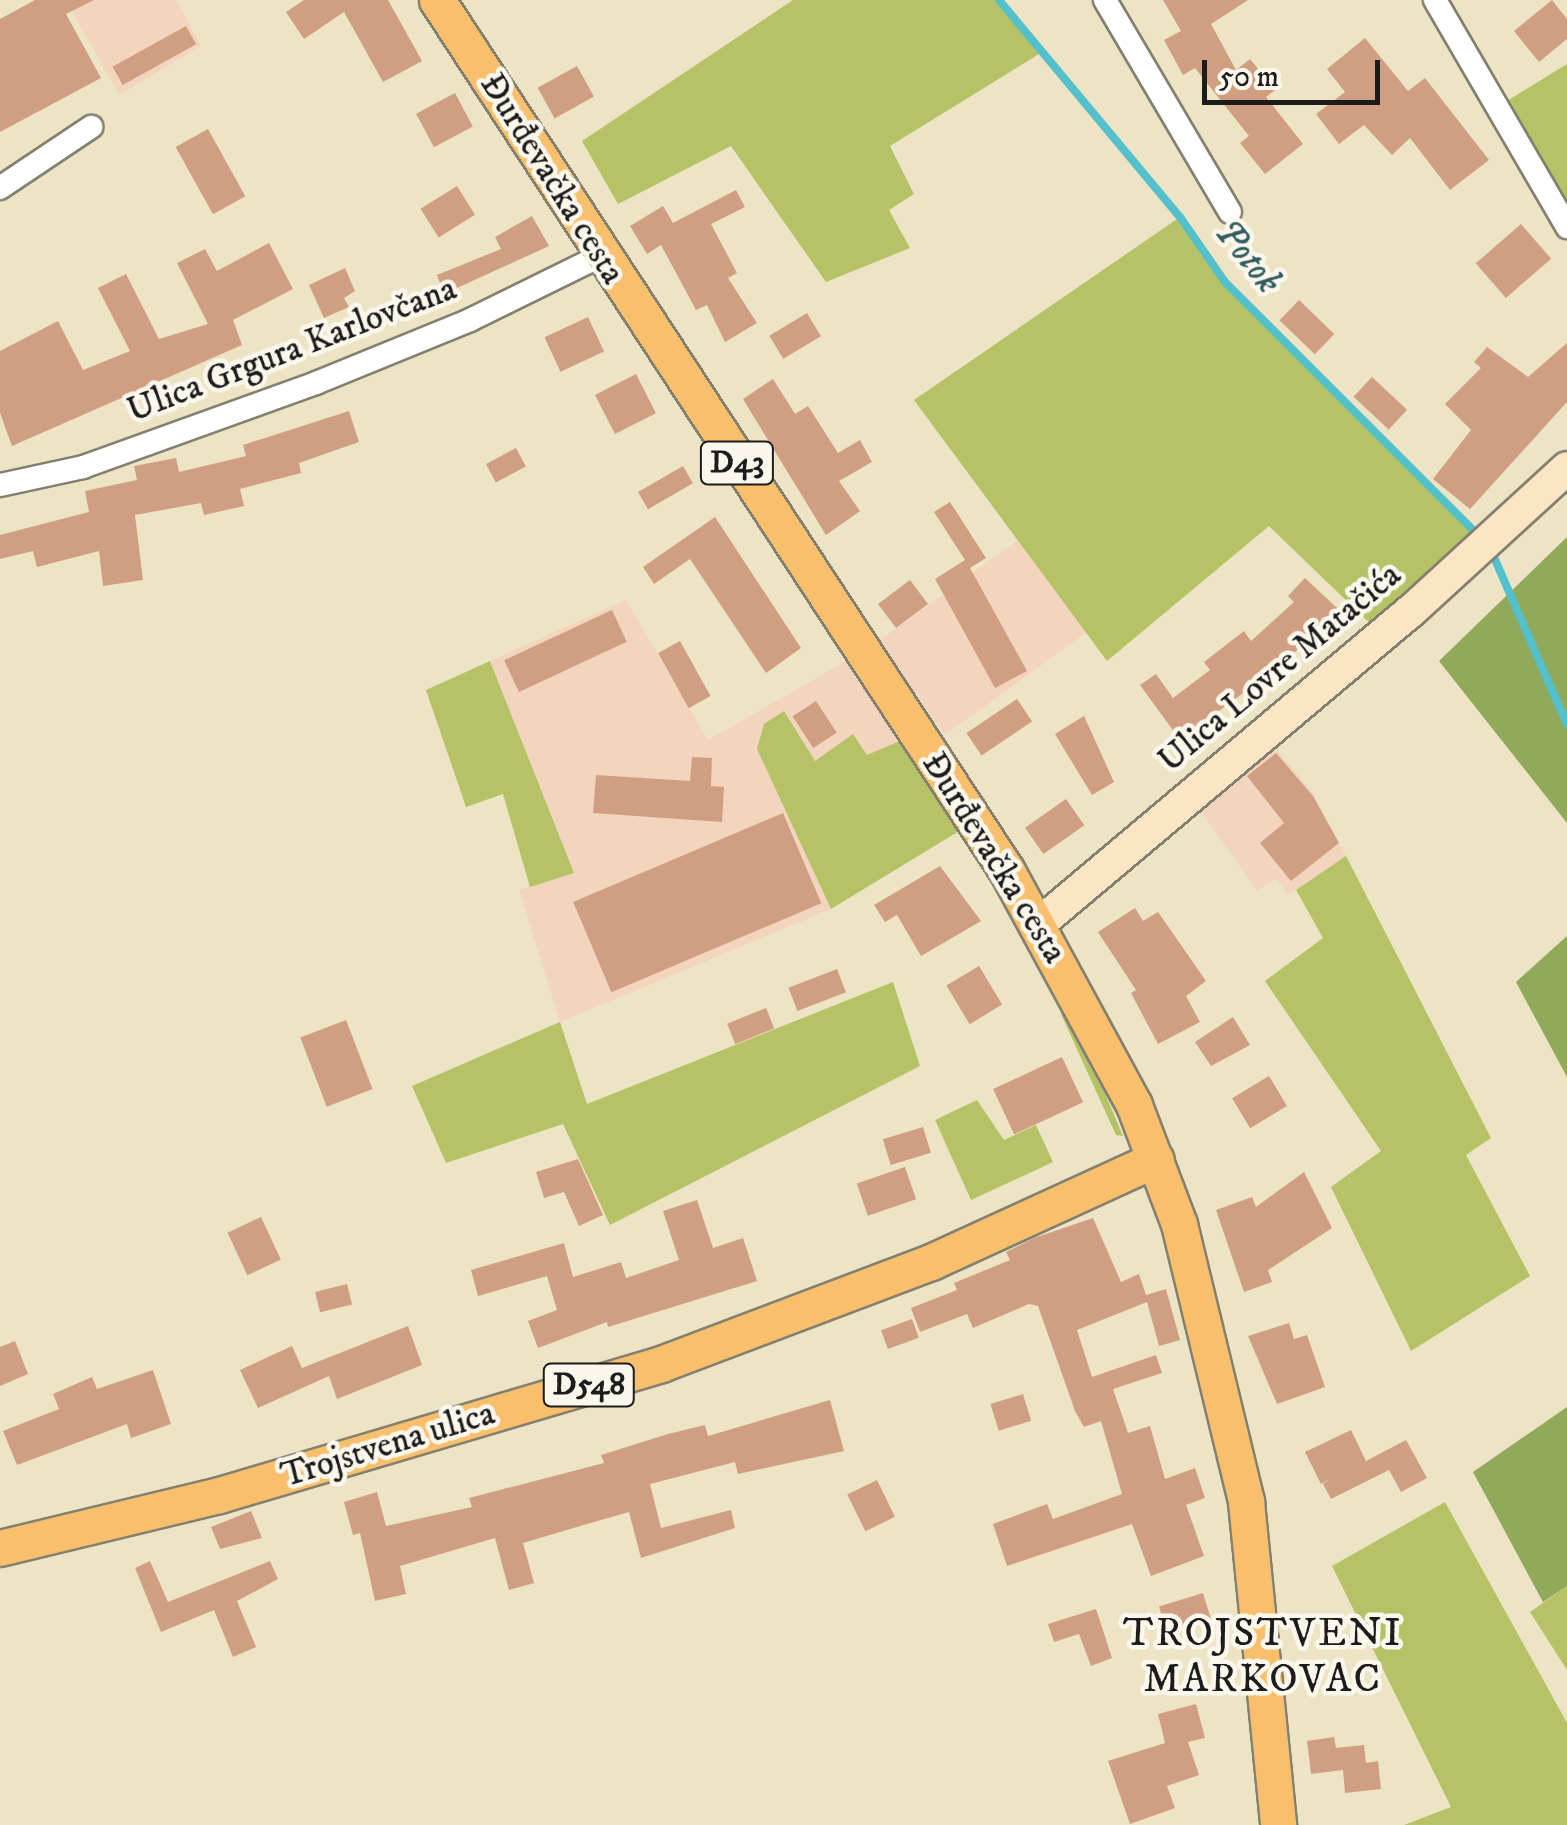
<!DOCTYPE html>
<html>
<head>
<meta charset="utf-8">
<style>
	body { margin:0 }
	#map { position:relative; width:1567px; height:1825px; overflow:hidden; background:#ece4c4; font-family:"IM FELL DW Pica",serif }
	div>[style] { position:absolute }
	.built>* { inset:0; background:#f3d4bf; transform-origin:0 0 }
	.green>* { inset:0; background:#b5c366 }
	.forest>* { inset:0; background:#90a95b }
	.stream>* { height:8px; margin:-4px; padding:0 4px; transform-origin:4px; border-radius:4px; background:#53c0cb }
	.building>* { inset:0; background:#d09f82; transform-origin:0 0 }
	.roads { filter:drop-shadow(2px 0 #848070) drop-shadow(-2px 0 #848070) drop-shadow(0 2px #848070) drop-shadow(0 -2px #848070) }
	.street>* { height:22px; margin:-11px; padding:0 11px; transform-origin:11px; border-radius:11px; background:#fff }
	.secondary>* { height:32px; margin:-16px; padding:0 16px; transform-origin:16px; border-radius:16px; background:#fce5c4 }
	.primary>* { height:35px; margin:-17.5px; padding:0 17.5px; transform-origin:17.5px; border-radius:17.5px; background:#f8bf6c }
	span { translate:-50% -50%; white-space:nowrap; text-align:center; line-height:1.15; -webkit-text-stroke:9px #fbf7ec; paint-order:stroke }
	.shield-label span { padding:2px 8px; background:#fbf7ec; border:2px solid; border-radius:8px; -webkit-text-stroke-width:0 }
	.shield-label { font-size:32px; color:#1c1c1c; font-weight:700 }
	.street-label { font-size:35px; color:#1c1c1c }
	.water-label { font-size:38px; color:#325e62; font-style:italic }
	.quarter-label { font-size:40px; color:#1c1c1c; letter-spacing:2.5px }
	.scale { position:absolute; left:1202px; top:60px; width:178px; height:45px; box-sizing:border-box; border:5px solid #1c1c1c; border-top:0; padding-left:12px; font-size:30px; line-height:35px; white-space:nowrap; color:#1c1c1c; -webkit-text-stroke:8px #fbf7ec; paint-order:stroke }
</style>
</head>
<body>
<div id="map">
	<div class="built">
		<div style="clip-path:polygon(66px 0,176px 0,201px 46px,119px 95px)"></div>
		<div style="left:1018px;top:540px;width:115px;height:174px;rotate:54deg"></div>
		<div style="clip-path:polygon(626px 600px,708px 740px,862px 652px,916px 734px,867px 755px,815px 762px,784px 711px,757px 749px,831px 909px,560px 1022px,519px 890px,574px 873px,490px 661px)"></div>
		<div style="clip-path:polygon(1272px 744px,1312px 792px,1346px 856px,1288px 895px,1276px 878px,1257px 891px,1198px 807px)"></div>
	</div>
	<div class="green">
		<div style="clip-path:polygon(793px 0,999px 0,1039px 54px,890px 146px,914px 194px,889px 210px,910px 248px,826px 282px,731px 146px,618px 204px,582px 141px)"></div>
		<div style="clip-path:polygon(1567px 64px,1567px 217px,1497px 107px)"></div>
		<div style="clip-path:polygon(1180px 217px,1225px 282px,1484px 544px,1382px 635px,1269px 526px,1107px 661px,914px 400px)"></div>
		<div style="clip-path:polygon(490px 661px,574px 873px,530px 887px,503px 794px,466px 807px,426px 690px)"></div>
		<div style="clip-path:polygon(784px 711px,815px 761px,853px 734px,867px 755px,916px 734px,974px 822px,831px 909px,757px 749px,764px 724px)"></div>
		<div style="clip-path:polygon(1346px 856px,1491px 1138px,1466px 1155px,1530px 1276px,1411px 1351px,1331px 1187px,1381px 1151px,1265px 981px,1323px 938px,1296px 890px)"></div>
		<div style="clip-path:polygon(893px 982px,920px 1066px,610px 1225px,563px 1124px,446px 1163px,412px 1086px,560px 1022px,587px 1104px)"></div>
		<div style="clip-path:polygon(1064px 1008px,1070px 1010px,1123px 1136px,1116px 1135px,1061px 1014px)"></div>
		<div style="clip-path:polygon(977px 1100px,1004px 1140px,1036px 1125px,1053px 1162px,971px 1200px,935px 1120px)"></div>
		<div style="clip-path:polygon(1445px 1502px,1567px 1723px,1567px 1825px,1404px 1825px,1451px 1807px,1332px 1566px)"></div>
		<div style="clip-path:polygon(1567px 1586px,1567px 1670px,1530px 1612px)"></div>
	</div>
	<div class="forest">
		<div style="clip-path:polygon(1567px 537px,1567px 823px,1439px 661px)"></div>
		<div style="clip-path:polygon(1567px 936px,1567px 1077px,1516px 982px)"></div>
		<div style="clip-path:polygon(1567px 1407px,1567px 1586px,1543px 1602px,1473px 1472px)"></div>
	</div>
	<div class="stream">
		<div style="left:999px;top:0;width:283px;rotate:50.2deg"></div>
		<div style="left:1180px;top:217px;width:79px;rotate:55.3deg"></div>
		<div style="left:1225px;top:282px;width:351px;rotate:45deg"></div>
		<div style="left:1493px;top:555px;width:184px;rotate:66.4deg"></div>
	</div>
	<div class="building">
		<div style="clip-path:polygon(35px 0,94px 0,66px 14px,101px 78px,0 132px,0 19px)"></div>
		<div style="clip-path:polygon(304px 0,388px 0,422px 61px,383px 82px,344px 12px,304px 39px,286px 12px)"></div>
		<div style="clip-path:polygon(1163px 0,1248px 0,1211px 24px,1236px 70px,1250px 59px,1275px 90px,1266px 97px,1303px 144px,1265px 174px,1240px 143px,1249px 136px,1195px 68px,1183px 75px,1164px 40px,1181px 31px)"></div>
		<div style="clip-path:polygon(1552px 0,1567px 19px,1567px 39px,1539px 62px,1514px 31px)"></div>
		<div style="left:186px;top:26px;width:21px;height:84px;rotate:61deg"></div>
		<div style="clip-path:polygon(1365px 38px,1408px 91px,1425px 78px,1489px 160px,1450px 190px,1410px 138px,1392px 155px,1364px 125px,1339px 144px,1316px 114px,1345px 92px,1327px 69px)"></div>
		<div style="left:577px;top:66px;width:35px;height:45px;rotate:61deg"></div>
		<div style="left:455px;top:93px;width:38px;height:44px;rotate:62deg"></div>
		<div style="left:208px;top:129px;width:77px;height:37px;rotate:61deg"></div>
		<div style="left:457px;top:186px;width:34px;height:43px;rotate:58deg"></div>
		<div style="clip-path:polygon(736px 190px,745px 207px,711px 224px,737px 273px,728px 278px,757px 323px,725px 342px,707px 305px,696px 310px,661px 245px,647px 254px,630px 226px,663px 206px,673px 223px)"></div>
		<div style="clip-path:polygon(532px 216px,549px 246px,444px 294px,437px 275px,501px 249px,495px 237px)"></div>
		<div style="left:1521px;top:224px;width:46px;height:60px;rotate:49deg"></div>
		<div style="clip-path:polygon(269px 243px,293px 289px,233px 320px,242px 345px,12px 446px,0 413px,0 351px,58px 321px,83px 370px,130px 351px,98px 288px,126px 274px,159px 339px,208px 324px,177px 263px,205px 249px,217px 271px)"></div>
		<div style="clip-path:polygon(345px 268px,355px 291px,344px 298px,349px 307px,324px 318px,309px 285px)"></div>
		<div style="left:1299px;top:300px;width:49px;height:28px;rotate:44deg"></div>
		<div style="left:807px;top:313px;width:27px;height:44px;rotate:59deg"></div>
		<div style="left:588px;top:317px;width:38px;height:48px;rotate:65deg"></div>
		<div style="clip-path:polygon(1567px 343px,1567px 402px,1470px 509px,1433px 479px,1471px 430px,1445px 404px,1481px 368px,1474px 362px,1487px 347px,1528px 377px)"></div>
		<div style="left:636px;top:374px;width:44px;height:46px;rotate:63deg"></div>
		<div style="left:1372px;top:377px;width:48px;height:27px;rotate:43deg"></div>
		<div style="clip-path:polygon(773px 379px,795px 414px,808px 406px,838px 453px,860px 440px,872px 462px,839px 481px,860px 511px,826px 535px,743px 399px)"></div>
		<div style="clip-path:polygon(349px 411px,359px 442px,299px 463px,301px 473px,240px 489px,244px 506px,204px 515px,201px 503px,135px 515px,143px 580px,103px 586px,99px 551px,37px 567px,33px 551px,0 559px,0 535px,89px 512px,85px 491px,137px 480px,134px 466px,176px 458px,179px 472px,246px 456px,243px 445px)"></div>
		<div style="left:516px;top:448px;width:21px;height:34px;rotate:62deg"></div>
		<div style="left:683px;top:466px;width:20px;height:52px;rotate:60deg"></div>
		<div style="clip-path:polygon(950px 502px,986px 558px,970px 568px,1027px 671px,995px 688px,935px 579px,965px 560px,934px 512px)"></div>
		<div style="clip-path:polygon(715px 517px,801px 648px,766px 673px,690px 559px,654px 584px,643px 567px)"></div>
		<div style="clip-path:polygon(1305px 578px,1338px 609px,1286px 661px,1180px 740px,1140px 685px,1156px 674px,1173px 698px,1210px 670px,1204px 662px,1244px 631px,1251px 641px,1294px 602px,1288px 596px)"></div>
		<div style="left:910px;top:580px;width:30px;height:40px;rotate:53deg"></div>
		<div style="left:612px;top:610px;width:35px;height:119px;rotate:65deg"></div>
		<div style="left:680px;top:641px;width:63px;height:25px;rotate:61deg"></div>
		<div style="left:1017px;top:699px;width:27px;height:61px;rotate:56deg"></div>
		<div style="left:816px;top:701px;width:38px;height:28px;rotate:57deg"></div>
		<div style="clip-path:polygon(1084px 716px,1114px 782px,1092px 795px,1055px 734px)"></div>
		<div style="clip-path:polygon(1276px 753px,1313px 796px,1339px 843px,1291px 881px,1260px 843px,1284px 823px,1247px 776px)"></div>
		<div style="clip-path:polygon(692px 757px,712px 758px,711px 786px,724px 787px,722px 822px,593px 813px,596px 775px,690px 781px)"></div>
		<div style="left:1066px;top:799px;width:32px;height:50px;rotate:55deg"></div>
		<div style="left:783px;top:813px;width:98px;height:228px;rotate:67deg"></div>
		<div style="clip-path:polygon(940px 866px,981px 921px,921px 956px,897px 915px,885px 922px,874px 905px)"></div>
		<div style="clip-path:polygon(1135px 908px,1143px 921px,1158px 912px,1206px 981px,1186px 996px,1200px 1022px,1158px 1044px,1131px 993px,1136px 990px,1098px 932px)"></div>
		<div style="left:979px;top:966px;width:45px;height:38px;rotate:59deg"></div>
		<div style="left:837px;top:969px;width:25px;height:52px;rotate:69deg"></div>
		<div style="left:766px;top:1008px;width:22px;height:42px;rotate:68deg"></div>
		<div style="clip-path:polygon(1233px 1017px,1250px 1045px,1211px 1066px,1195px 1042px)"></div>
		<div style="left:346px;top:1020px;width:74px;height:49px;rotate:69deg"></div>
		<div style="left:1062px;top:1057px;width:50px;height:76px;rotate:65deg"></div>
		<div style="left:1269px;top:1076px;width:35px;height:43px;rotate:59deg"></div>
		<div style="left:923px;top:1127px;width:27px;height:42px;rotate:73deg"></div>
		<div style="clip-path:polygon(578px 1159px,603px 1215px,579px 1226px,564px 1192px,544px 1198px,536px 1172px)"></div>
		<div style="left:905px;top:1167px;width:34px;height:51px;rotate:71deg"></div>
		<div style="clip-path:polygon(1304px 1172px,1332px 1228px,1268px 1270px,1272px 1282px,1244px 1292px,1216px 1210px,1252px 1197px,1256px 1207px)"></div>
		<div style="clip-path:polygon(697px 1200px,713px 1248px,743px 1238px,757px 1281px,608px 1327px,607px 1322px,538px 1348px,528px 1321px,557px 1310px,547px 1276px,478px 1296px,471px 1270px,564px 1243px,573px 1277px,621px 1262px,626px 1278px,679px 1260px,663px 1211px)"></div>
		<div style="left:261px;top:1217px;width:47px;height:37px;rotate:65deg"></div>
		<div style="clip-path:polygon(1093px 1218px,1121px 1282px,1139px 1274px,1146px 1295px,1166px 1289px,1180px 1340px,1159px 1346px,1147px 1302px,1077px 1330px,1092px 1377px,1156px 1355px,1162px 1373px,1113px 1389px,1128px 1433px,1150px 1426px,1165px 1479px,1195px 1468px,1205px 1498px,1186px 1505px,1204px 1556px,1151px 1576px,1132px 1524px,1007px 1566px,993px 1524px,1047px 1504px,1053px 1519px,1122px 1494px,1101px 1421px,1084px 1427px,1075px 1411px,1038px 1306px,1029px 1304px,973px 1328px,967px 1314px,920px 1332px,911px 1308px,957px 1290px,954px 1283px,1010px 1260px,1006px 1252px,1034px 1238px)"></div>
		<div style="left:347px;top:1284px;width:21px;height:33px;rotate:76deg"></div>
		<div style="left:912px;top:1319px;width:20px;height:33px;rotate:70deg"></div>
		<div style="clip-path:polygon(1289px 1323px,1294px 1339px,1307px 1335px,1325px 1387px,1277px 1404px,1248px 1336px)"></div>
		<div style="clip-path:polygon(408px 1326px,422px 1365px,337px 1399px,329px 1376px,258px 1408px,240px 1370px,292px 1346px,302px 1368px)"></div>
		<div style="clip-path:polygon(15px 1341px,28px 1374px,0 1386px,0 1347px)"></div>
		<div style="clip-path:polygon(153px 1370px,171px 1424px,131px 1438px,127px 1424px,17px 1465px,3px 1431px,59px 1409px,53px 1394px,92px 1377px,97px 1389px)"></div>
		<div style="left:1023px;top:1394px;width:28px;height:34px;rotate:73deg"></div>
		<div style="clip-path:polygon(830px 1400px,844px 1451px,738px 1474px,735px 1462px,650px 1484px,661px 1528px,731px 1510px,735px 1528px,641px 1558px,629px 1512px,587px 1524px,523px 1543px,534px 1583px,509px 1590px,495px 1538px,400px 1566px,406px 1594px,375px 1601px,360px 1533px,353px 1535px,344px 1502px,377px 1492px,386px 1526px,472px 1507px,469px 1498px,604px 1463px,601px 1455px,668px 1434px,705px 1425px,708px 1436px)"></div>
		<div style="clip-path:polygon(1351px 1430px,1366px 1461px,1406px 1440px,1427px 1478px,1401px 1492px,1389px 1470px,1331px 1499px,1323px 1484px,1330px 1479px,1321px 1484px,1305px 1452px)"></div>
		<div style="left:877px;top:1480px;width:41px;height:33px;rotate:64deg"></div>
		<div style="clip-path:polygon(251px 1511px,262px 1538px,220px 1549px,211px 1527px)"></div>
		<div style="clip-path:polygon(150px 1561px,168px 1602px,270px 1561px,278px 1579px,237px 1601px,256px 1647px,233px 1657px,214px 1610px,161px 1632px,135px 1568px)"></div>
		<div style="left:1203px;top:1593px;width:28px;height:46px;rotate:73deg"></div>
		<div style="clip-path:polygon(1096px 1609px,1112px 1658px,1091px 1666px,1079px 1634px,1054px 1642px,1048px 1624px)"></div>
		<div style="clip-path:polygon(1196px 1704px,1205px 1738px,1188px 1742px,1199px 1775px,1167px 1786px,1175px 1808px,1130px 1824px,1108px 1761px,1165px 1743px,1158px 1714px)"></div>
		<div style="clip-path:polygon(1334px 1737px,1336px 1748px,1364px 1745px,1366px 1763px,1378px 1761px,1381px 1789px,1345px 1793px,1343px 1770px,1311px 1774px,1307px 1741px)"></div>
	</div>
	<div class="roads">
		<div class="street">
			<div style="left:1105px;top:0;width:246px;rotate:59.5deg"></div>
			<div style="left:1435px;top:0;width:263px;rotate:59.8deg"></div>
			<div style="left:0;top:188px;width:110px;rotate:-33.8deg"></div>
			<div style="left:0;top:485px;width:85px;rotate:-12.2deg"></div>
			<div style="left:83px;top:467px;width:248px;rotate:-19.8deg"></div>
			<div style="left:316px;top:383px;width:166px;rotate:-22.2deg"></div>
			<div style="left:470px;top:320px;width:145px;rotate:-26.2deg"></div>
		</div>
		<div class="secondary">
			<div style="left:1039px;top:924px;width:485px;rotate:-40.1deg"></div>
			<div style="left:1410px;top:612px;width:213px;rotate:-42.5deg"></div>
		</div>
		<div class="primary">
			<div style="left:437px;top:0;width:1041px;rotate:56.8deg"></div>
			<div style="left:1007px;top:871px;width:266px;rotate:61.5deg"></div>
			<div style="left:1134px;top:1105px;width:127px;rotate:69.3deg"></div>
			<div style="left:1179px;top:1224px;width:286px;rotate:76.4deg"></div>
			<div style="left:1246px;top:1502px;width:325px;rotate:84.3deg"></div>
			<div style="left:0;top:1548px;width:225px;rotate:-13.6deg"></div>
			<div style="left:219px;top:1495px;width:461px;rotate:-16.5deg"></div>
			<div style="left:661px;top:1364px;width:289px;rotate:-20.7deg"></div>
			<div style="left:931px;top:1262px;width:247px;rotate:-24.6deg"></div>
		</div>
	</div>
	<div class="shield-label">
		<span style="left:737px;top:463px">D43</span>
		<span style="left:589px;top:1385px">D548</span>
	</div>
	<div class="street-label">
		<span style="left:552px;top:179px;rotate:58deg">Đurđevačka cesta</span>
		<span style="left:292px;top:350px;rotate:-21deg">Ulica Grgura Karlovčana</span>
		<span style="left:1280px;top:668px;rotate:-40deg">Ulica Lovre Matačića</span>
		<span style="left:994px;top:858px;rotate:58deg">Đurđevačka cesta</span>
		<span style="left:388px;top:1445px;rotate:-17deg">Trojstvena ulica</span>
	</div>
	<div class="water-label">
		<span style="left:1247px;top:257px;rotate:51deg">Potok</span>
	</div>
	<div class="quarter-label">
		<span style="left:1263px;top:1657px">TROJSTVENI<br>MARKOVAC</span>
	</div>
	<div class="scale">50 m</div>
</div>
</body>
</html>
